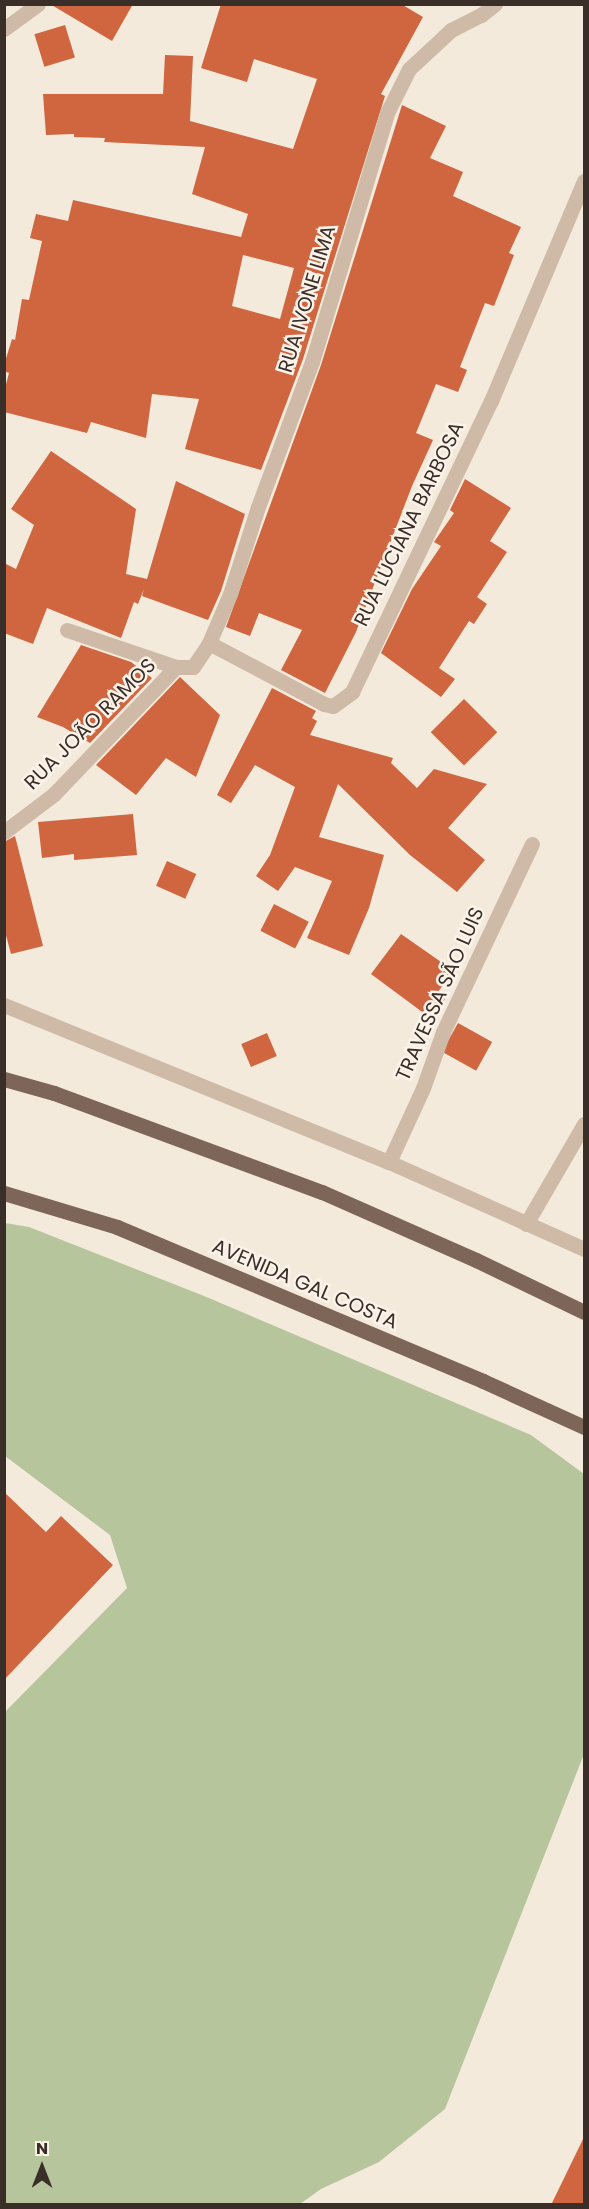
<!DOCTYPE html>
<html>
<head>
<meta charset="utf-8">
<style>
	body { margin:0 }
	#map { position:relative; width:589px; height:2209px; overflow:hidden; background:#f4eadc; font-family:Poppins,sans-serif }
	div>[style] { position:absolute }
	.green>* { inset:0; background:#b6c59b }
	.building>* { inset:0; background:#cf663f; transform-origin:0 0 }
	.minor>* { height:15px; margin:-7.5px; padding:0 7.5px; transform-origin:7.5px; border-radius:7.5px; background:#cebaa7 }
	.major>* { height:15px; margin:-7.5px; padding:0 7.5px; transform-origin:7.5px; border-radius:7.5px; background:#7d6558 }
	span { translate:-50% -50%; white-space:nowrap; text-align:center; line-height:1.15; -webkit-text-stroke:5px #fbf3e9; paint-order:stroke }
	.street-label { font-size:20px; color:#392e28 }
	.frame { position:absolute; inset:0; border:6px solid #392e28; pointer-events:none }
	.north { position:absolute; left:12px; top:2137px; width:60px; height:60px; -webkit-text-stroke:4px #fbf3e9; paint-order:stroke; rotate:0deg; font-size:16px; font-weight:700; line-height:24px; text-align:center; color:#392e28 }
	.north::after { content:''; display:block; margin:auto; width:21px; height:27px; background:#392e28; clip-path:polygon(50% 0,100% 100%,50% 72%,0 100%) }
</style>
</head>
<body>
<div id="map">
	<div class="green">
		<div style="clip-path:polygon(5px 1223px,29px 1227px,204px 1296px,531px 1435px,584px 1474px,584px 1754px,445px 2109px,379px 2162px,321px 2189px,300px 2204px,5px 2204px,5px 1712px,127px 1588px,110px 1535px,5px 1456px)"></div>
	</div>
	<div class="building">
		<div style="clip-path:polygon(50px 4px,133px 4px,112px 41px)"></div>
		<div style="clip-path:polygon(evenodd,221px 4px,401px 4px,423px 17px,381px 94px,385px 96px,303px 359px,261px 470px,185px 449px,199px 399px,152px 394px,146px 438px,91px 422px,87px 433px,4px 412px,4px 392px,9px 373px,4px 371px,4px 365px,12px 339px,15px 340px,22px 299px,29px 300px,42px 241px,30px 238px,36px 214px,68px 221px,73px 200px,241px 237px,248px 214px,192px 194px,205px 147px,104px 142px,105px 138px,74px 137px,74px 134px,46px 135px,43px 94px,163px 94px,165px 55px,193px 56px,190px 121px,293px 149px,317px 79px,254px 59px,247px 82px,201px 68px,221px 4px,243px 255px,294px 268px,280px 319px,232px 306px,243px 255px)"></div>
		<div style="left:65px;top:25px;width:34px;height:32px;rotate:73deg"></div>
		<div style="clip-path:polygon(402px 105px,446px 126px,430px 158px,463px 172px,453px 196px,521px 227px,509px 253px,514px 255px,494px 306px,485px 303px,460px 367px,467px 370px,458px 392px,436px 384px,416px 433px,433px 440px,412px 486px,356px 632px,325px 693px,281px 670px,302px 630px,259px 613px,250px 636px,226px 627px,321px 365px)"></div>
		<div style="clip-path:polygon(51px 451px,136px 509px,126px 574px,147px 579px,176px 481px,245px 514px,221px 591px,208px 620px,142px 596px,144px 589px,138px 604px,134px 602px,121px 638px,47px 608px,33px 644px,4px 633px,4px 563px,16px 569px,34px 525px,11px 509px)"></div>
		<div style="clip-path:polygon(465px 479px,511px 508px,490px 541px,507px 552px,477px 597px,487px 604px,474px 624px,469px 621px,439px 668px,455px 679px,441px 697px,381px 653px,412px 589px,441px 546px,434px 542px,454px 513px,450px 510px)"></div>
		<div style="clip-path:polygon(81px 645px,131px 662px,152px 678px,90px 743px,63px 727px,37px 717px)"></div>
		<div style="clip-path:polygon(180px 677px,220px 715px,196px 777px,166px 758px,136px 795px,96px 765px)"></div>
		<div style="clip-path:polygon(272px 688px,316px 711px,312px 718px,317px 721px,310px 735px,393px 758px,391px 763px,417px 788px,434px 769px,487px 784px,448px 828px,485px 860px,457px 892px,410px 855px,338px 784px,319px 837px,384px 855px,369px 908px,349px 955px,307px 938px,332px 881px,295px 867px,278px 891px,256px 876px,270px 855px,295px 787px,255px 765px,231px 803px,217px 795px)"></div>
		<div style="left:464px;top:699px;width:47px;height:47px;rotate:45deg"></div>
		<div style="clip-path:polygon(133px 814px,137px 855px,74px 860px,74px 854px,42px 858px,38px 822px)"></div>
		<div style="clip-path:polygon(15px 836px,43px 946px,11px 954px,4px 928px,4px 842px)"></div>
		<div style="left:167px;top:861px;width:32px;height:27px;rotate:24deg"></div>
		<div style="left:274px;top:904px;width:39px;height:30px;rotate:27deg"></div>
		<div style="clip-path:polygon(401px 934px,454px 971px,437px 993px,445px 999px,429px 1017px,371px 974px)"></div>
		<div style="left:458px;top:1023px;width:39px;height:33px;rotate:29deg"></div>
		<div style="left:267px;top:1033px;width:25px;height:28px;rotate:67deg"></div>
		<div style="clip-path:polygon(4px 1492px,46px 1532px,61px 1516px,113px 1565px,4px 1680px)"></div>
		<div style="clip-path:polygon(585px 2135px,585px 2205px,551px 2205px)"></div>
	</div>
	<div class="minor">
		<div style="left:4px;top:29px;width:42px;rotate:-36.3deg"></div>
		<div style="left:67px;top:630px;width:115px;rotate:18.7deg"></div>
		<div style="left:176px;top:667px;width:17px"></div>
		<div style="left:193px;top:667px;width:29px;rotate:-56deg"></div>
		<div style="left:209px;top:643px;width:53px;rotate:-66.8deg"></div>
		<div style="left:230px;top:594px;width:91px;rotate:-72.2deg"></div>
		<div style="left:258px;top:507px;width:155px;rotate:-69.6deg"></div>
		<div style="left:312px;top:362px;width:262px;rotate:-73.2deg"></div>
		<div style="left:388px;top:111px;width:47px;rotate:-63.4deg"></div>
		<div style="left:409px;top:69px;width:57px;rotate:-42.9deg"></div>
		<div style="left:451px;top:30px;width:34px;rotate:-27deg"></div>
		<div style="left:481px;top:15px;width:18px;rotate:-38deg"></div>
		<div style="left:209px;top:643px;width:130px;rotate:27.9deg"></div>
		<div style="left:324px;top:704px;width:9px;rotate:13deg"></div>
		<div style="left:333px;top:706px;width:24px;rotate:-36deg"></div>
		<div style="left:352px;top:692px;width:322px;rotate:-64.5deg"></div>
		<div style="left:491px;top:401px;width:239px;rotate:-67.1deg"></div>
		<div style="left:4px;top:832px;width:63px;rotate:-37.2deg"></div>
		<div style="left:54px;top:794px;width:176px;rotate:-46.2deg"></div>
		<div style="left:4px;top:1005px;width:416px;rotate:22.2deg"></div>
		<div style="left:389px;top:1162px;width:214px;rotate:24deg"></div>
		<div style="left:389px;top:1162px;width:81px;rotate:-65.3deg"></div>
		<div style="left:423px;top:1088px;width:59px;rotate:-70.3deg"></div>
		<div style="left:443px;top:1032px;width:208px;rotate:-64.7deg"></div>
		<div style="left:526px;top:1224px;width:116px;rotate:-59.9deg"></div>
	</div>
	<div class="major">
		<div style="left:4px;top:1079px;width:52px;rotate:15.6deg"></div>
		<div style="left:54px;top:1093px;width:286px;rotate:20.3deg"></div>
		<div style="left:322px;top:1192px;width:168px;rotate:23.8deg"></div>
		<div style="left:476px;top:1260px;width:120px;rotate:25.7deg"></div>
		<div style="left:4px;top:1193px;width:118px;rotate:16.7deg"></div>
		<div style="left:117px;top:1227px;width:397px;rotate:22.8deg"></div>
		<div style="left:483px;top:1381px;width:111px;rotate:24.5deg"></div>
	</div>
	<div class="street-label">
		<span style="left:307px;top:299px;rotate:-73deg">RUA IVONE LIMA</span>
		<span style="left:409px;top:524px;rotate:-64deg">RUA LUCIANA BARBOSA</span>
		<span style="left:90px;top:724px;rotate:-45deg">RUA JOÃO RAMOS</span>
		<span style="left:440px;top:994px;rotate:-66deg">TRAVESSA SÃO LUIS</span>
		<span style="left:305px;top:1284px;rotate:23deg">AVENIDA GAL COSTA</span>
	</div>
	<div class="frame"></div>
	<div class="north">N</div>
</div>
</body>
</html>
